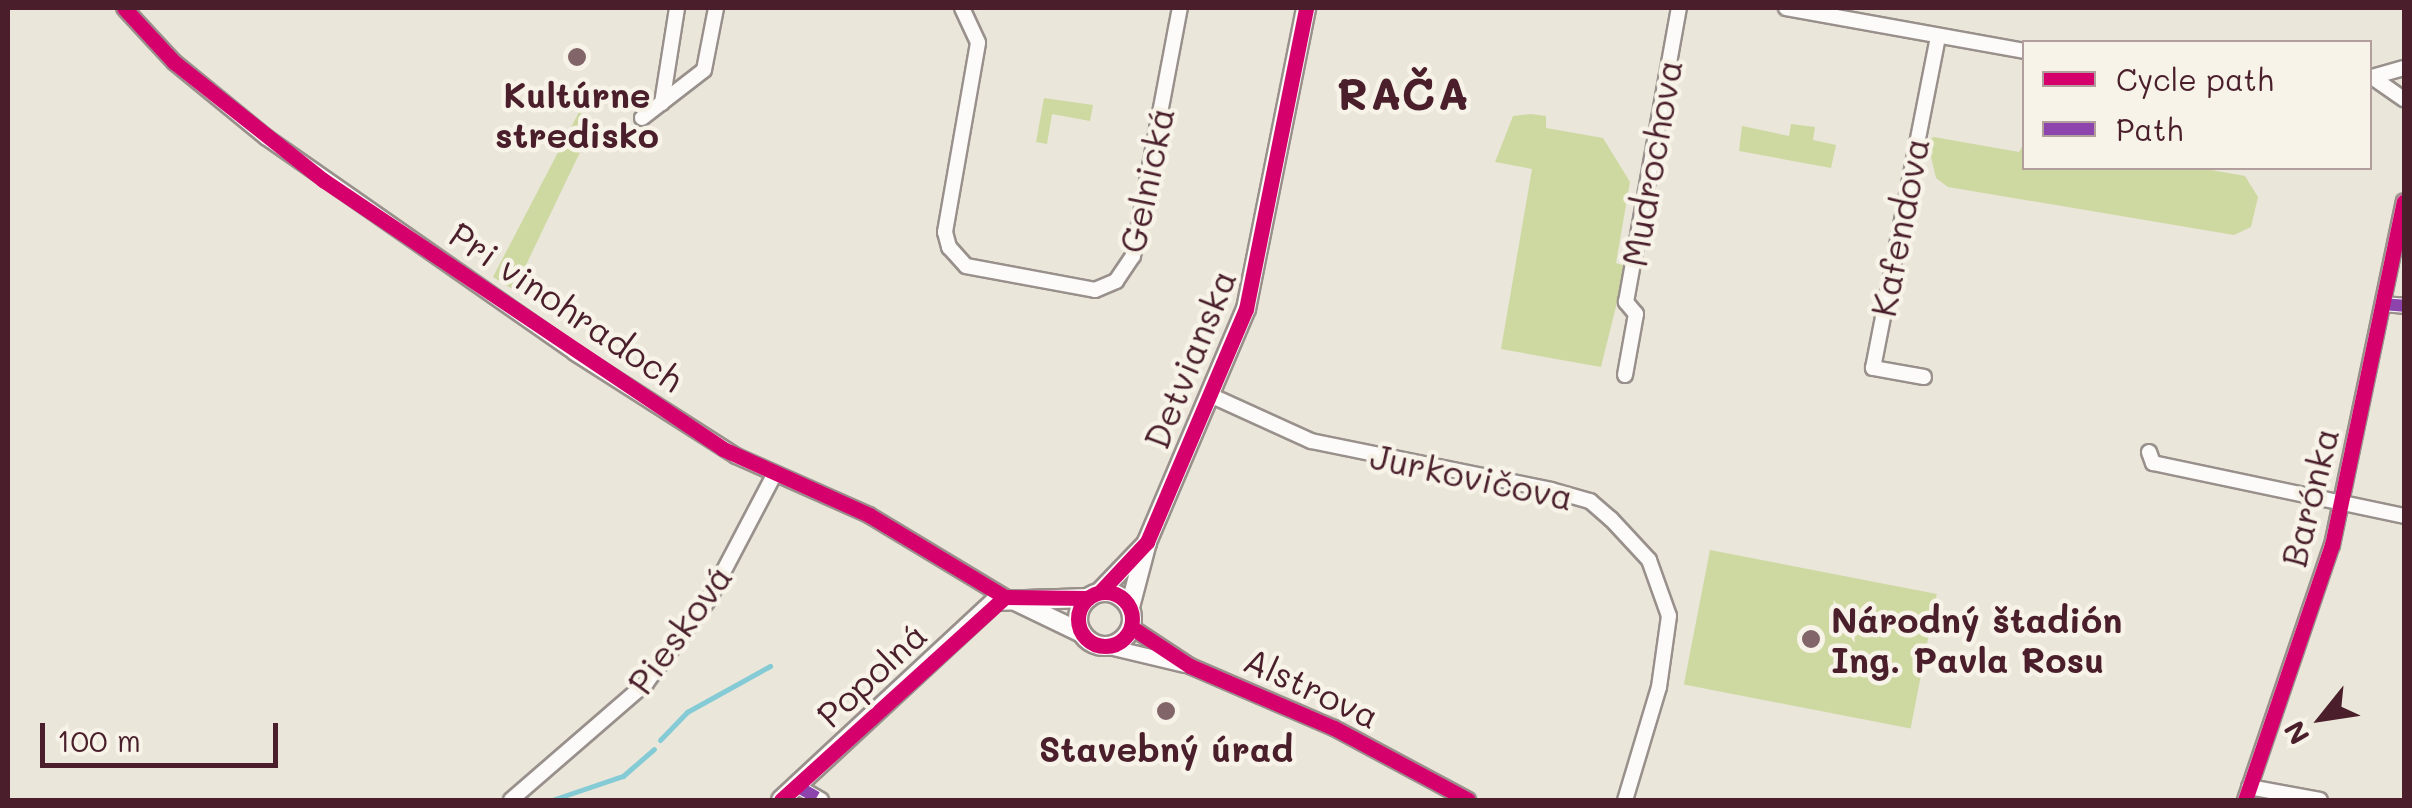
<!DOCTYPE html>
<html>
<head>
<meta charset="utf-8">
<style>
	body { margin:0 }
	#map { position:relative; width:2412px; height:808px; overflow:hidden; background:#eae6da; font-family:Mali,sans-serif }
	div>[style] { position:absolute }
	.green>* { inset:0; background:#ced9a1; transform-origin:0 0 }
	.stream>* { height:5px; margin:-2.5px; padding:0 2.5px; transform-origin:2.5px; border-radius:2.5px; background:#84cbd6 }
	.roads { filter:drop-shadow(2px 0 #99908c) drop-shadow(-2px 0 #99908c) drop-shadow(0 2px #99908c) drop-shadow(0 -2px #99908c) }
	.minor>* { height:14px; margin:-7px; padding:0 7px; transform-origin:7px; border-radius:7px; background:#fcfbf9 }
	.tertiary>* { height:18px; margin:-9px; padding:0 9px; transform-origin:9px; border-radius:9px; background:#fcfbf9 }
	.tertiary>.ring { margin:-9px; padding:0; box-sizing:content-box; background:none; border:18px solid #fcfbf9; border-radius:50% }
	.quiet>* { height:12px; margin-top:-6px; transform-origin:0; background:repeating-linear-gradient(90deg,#8e44ad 0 25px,transparent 0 37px) }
	.cycleway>* { height:15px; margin:-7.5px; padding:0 7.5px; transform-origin:7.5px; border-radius:7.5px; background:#d6006c }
	.cycleway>.ring { margin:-7.5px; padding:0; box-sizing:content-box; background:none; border:15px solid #d6006c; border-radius:50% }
	.dots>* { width:28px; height:28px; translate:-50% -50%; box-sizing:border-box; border:5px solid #f7f3e8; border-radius:50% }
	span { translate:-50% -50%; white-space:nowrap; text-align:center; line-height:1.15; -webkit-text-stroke:9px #f7f3e8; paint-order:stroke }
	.poi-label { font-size:35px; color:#4a1f2b; font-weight:700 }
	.left { translate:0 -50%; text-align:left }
	.street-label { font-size:35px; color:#4a1f2b }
	.district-label { font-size:45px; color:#4a1f2b; font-weight:700; letter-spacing:2.5px }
	.frame { position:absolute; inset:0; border:10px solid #4a1f2b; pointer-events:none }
	.legend { position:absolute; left:2022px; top:40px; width:350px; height:130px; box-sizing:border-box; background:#f7f3e8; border:2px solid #b29e9c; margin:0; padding:12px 18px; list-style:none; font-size:30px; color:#4a1f2b }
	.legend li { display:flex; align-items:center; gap:20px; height:50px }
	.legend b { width:50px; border:2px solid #b29e9c }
	.north { position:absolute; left:2272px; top:668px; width:100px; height:100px; -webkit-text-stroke:8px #f7f3e8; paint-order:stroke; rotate:240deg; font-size:28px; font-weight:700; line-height:40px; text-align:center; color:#4a1f2b }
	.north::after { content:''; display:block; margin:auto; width:35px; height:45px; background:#4a1f2b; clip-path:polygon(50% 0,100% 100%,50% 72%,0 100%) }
	.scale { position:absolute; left:40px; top:723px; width:238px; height:45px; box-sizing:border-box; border:5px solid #4a1f2b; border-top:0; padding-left:12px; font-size:30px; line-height:35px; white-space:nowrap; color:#4a1f2b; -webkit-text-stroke:8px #f7f3e8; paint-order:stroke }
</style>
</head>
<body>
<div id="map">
	<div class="green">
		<div style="clip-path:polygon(1044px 98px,1093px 105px,1090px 121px,1052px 114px,1047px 144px,1036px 142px)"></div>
		<div style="clip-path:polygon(579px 112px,594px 123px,514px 290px,493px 277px)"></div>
		<div style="clip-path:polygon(1531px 114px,1546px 116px,1546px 128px,1603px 138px,1630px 182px,1616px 263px,1626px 266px,1601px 367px,1501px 349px,1532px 169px,1495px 162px,1513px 116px)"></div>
		<div style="clip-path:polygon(1791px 124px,1815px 127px,1813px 140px,1836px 145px,1831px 168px,1739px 151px,1742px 126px,1789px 136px)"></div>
		<div style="clip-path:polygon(1934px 137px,2019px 152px,2024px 143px,2024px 168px,2200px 168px,2245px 176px,2258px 197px,2251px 227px,2234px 235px,1948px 187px,1936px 178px,1927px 140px)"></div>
		<div style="left:1710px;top:550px;width:231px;height:137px;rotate:11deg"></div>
	</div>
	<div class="stream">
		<div style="left:660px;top:740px;width:39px;rotate:-46deg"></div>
		<div style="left:687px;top:712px;width:95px;rotate:-29deg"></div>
		<div style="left:552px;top:800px;width:75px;rotate:-18.7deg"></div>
		<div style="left:623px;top:776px;width:41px;rotate:-41.1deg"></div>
	</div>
	<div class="roads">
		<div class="minor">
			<div style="left:124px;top:8px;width:74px;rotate:47.2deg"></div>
			<div style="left:174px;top:62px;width:120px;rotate:39.3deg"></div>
			<div style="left:267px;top:138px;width:376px;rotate:34.9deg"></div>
			<div style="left:575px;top:353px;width:191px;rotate:32.6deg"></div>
			<div style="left:736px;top:456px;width:145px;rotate:23.9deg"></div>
			<div style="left:869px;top:515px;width:159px;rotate:31.1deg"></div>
			<div style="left:962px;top:8px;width:38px;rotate:65deg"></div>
			<div style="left:978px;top:43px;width:192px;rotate:99.9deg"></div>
			<div style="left:945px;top:232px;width:16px;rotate:75deg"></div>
			<div style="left:949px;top:247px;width:25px;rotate:48deg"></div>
			<div style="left:966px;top:266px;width:131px;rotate:10.5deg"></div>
			<div style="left:1095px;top:290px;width:23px;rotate:-23deg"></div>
			<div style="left:1116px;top:281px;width:30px;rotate:-56deg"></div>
			<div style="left:1133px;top:256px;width:252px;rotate:-79.3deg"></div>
			<div style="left:1786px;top:8px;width:242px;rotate:10.2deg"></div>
			<div style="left:2372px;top:77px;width:39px;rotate:35deg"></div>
			<div style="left:2372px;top:77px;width:33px;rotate:-16deg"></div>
			<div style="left:662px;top:103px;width:96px;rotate:-81deg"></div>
			<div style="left:642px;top:118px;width:78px;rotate:-37.7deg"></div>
			<div style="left:704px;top:70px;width:63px;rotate:-79deg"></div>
			<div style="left:2383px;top:304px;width:21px;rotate:5deg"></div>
			<div style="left:1625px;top:375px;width:62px;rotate:-79.8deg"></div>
			<div style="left:1636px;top:314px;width:16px;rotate:-130deg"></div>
			<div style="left:1626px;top:302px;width:299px;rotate:-79.8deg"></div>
			<div style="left:1924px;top:377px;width:52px;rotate:-170deg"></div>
			<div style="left:1873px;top:368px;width:338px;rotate:-78.9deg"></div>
			<div style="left:1210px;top:395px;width:111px;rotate:24.5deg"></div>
			<div style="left:1311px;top:441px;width:245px;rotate:11.5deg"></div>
			<div style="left:1551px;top:490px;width:41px;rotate:15.8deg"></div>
			<div style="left:1590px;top:501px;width:28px;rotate:41deg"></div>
			<div style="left:1611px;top:519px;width:56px;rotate:47.2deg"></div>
			<div style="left:1649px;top:560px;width:59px;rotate:70.3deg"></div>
			<div style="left:1669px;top:616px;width:72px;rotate:98deg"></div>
			<div style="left:1659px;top:687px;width:118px;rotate:106.7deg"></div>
			<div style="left:2149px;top:452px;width:12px;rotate:70deg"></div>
			<div style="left:2153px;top:463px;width:257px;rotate:11.9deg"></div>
			<div style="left:1131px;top:627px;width:71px;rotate:33.5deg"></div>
			<div style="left:1190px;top:666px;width:157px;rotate:23.3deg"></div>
			<div style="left:1334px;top:728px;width:152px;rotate:28.2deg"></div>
			<div style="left:1105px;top:646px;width:82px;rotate:13.4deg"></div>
			<div style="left:795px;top:785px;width:30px;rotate:30deg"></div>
			<div style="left:2249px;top:787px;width:72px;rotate:10.4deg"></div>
			<div style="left:511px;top:800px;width:179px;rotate:-40.9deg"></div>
			<div style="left:646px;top:683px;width:105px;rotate:-53.1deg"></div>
			<div style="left:709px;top:599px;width:140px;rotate:-62.3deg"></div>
			<div style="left:2245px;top:800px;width:269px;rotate:-71.2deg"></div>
			<div style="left:2332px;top:545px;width:351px;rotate:-78.2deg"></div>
		</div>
		<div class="tertiary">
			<div class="ring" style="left:1078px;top:592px;width:36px;height:36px"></div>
			<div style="left:1100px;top:592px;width:68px;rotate:-46.2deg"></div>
			<div style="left:1013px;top:600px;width:76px;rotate:25.6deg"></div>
			<div style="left:1130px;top:607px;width:67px;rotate:-75.3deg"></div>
			<div style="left:1147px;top:542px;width:253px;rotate:-67deg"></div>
			<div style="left:1246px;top:309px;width:307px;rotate:-78.7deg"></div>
			<div style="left:781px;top:800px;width:292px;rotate:-42.9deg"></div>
			<div style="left:995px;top:601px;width:93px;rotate:-1.8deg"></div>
		</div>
	</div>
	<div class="quiet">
		<div style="left:2383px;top:304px;width:21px;rotate:5deg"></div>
		<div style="left:795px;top:785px;width:30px;rotate:30deg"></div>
	</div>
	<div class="cycleway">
		<div style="left:124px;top:8px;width:74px;rotate:47.2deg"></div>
		<div style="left:174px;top:62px;width:190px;rotate:38.4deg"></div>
		<div style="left:323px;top:180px;width:482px;rotate:33.9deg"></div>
		<div style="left:723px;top:449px;width:160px;rotate:24.3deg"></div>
		<div style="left:869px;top:515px;width:159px;rotate:31.1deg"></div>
		<div style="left:1005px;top:597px;width:83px;rotate:0.7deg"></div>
		<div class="ring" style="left:1078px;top:592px;width:39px;height:39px"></div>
		<div style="left:1100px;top:592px;width:69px;rotate:-46.8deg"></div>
		<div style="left:1147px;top:542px;width:253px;rotate:-67deg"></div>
		<div style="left:1246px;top:309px;width:307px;rotate:-78.7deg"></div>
		<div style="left:1131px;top:627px;width:71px;rotate:33.5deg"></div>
		<div style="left:1190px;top:666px;width:157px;rotate:23.3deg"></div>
		<div style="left:1334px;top:728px;width:152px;rotate:28.2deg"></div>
		<div style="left:781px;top:800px;width:302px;rotate:-42.2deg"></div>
		<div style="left:2245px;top:800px;width:269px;rotate:-71.2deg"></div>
		<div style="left:2332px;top:545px;width:351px;rotate:-78.2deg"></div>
	</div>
	<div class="dots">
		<div style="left:577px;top:57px;background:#826568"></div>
		<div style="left:1811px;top:639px;background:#826568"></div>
		<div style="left:1166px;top:711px;background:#826568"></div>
	</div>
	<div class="poi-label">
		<span style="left:577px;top:114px">Kultúrne<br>stredisko</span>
		<span class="left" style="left:1831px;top:639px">Národný štadión<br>Ing. Pavla Rosu</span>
		<span style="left:1166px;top:748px">Stavebný úrad</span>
	</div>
	<div class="street-label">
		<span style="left:1651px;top:163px;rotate:-80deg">Mudrochova</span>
		<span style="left:1146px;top:180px;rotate:-78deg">Gelnická</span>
		<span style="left:1899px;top:227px;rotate:-79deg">Kafendova</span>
		<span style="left:567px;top:306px;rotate:34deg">Pri vinohradoch</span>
		<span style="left:1189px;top:359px;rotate:-68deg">Detvianska</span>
		<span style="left:1472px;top:476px;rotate:12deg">Jurkovičova</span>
		<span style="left:2309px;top:497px;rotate:-76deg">Barónka</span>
		<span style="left:679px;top:629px;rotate:-54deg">Piesková</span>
		<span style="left:871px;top:674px;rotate:-43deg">Popolná</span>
		<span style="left:1312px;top:687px;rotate:25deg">Alstrova</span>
	</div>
	<div class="district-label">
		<span style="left:1404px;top:93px">RAČA</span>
	</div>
	<div class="frame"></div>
	<ul class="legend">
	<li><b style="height:12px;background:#d6006c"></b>Cycle path</li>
	<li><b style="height:12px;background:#8e44ad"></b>Path</li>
	</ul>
	<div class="north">N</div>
	<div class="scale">100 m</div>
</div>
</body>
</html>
